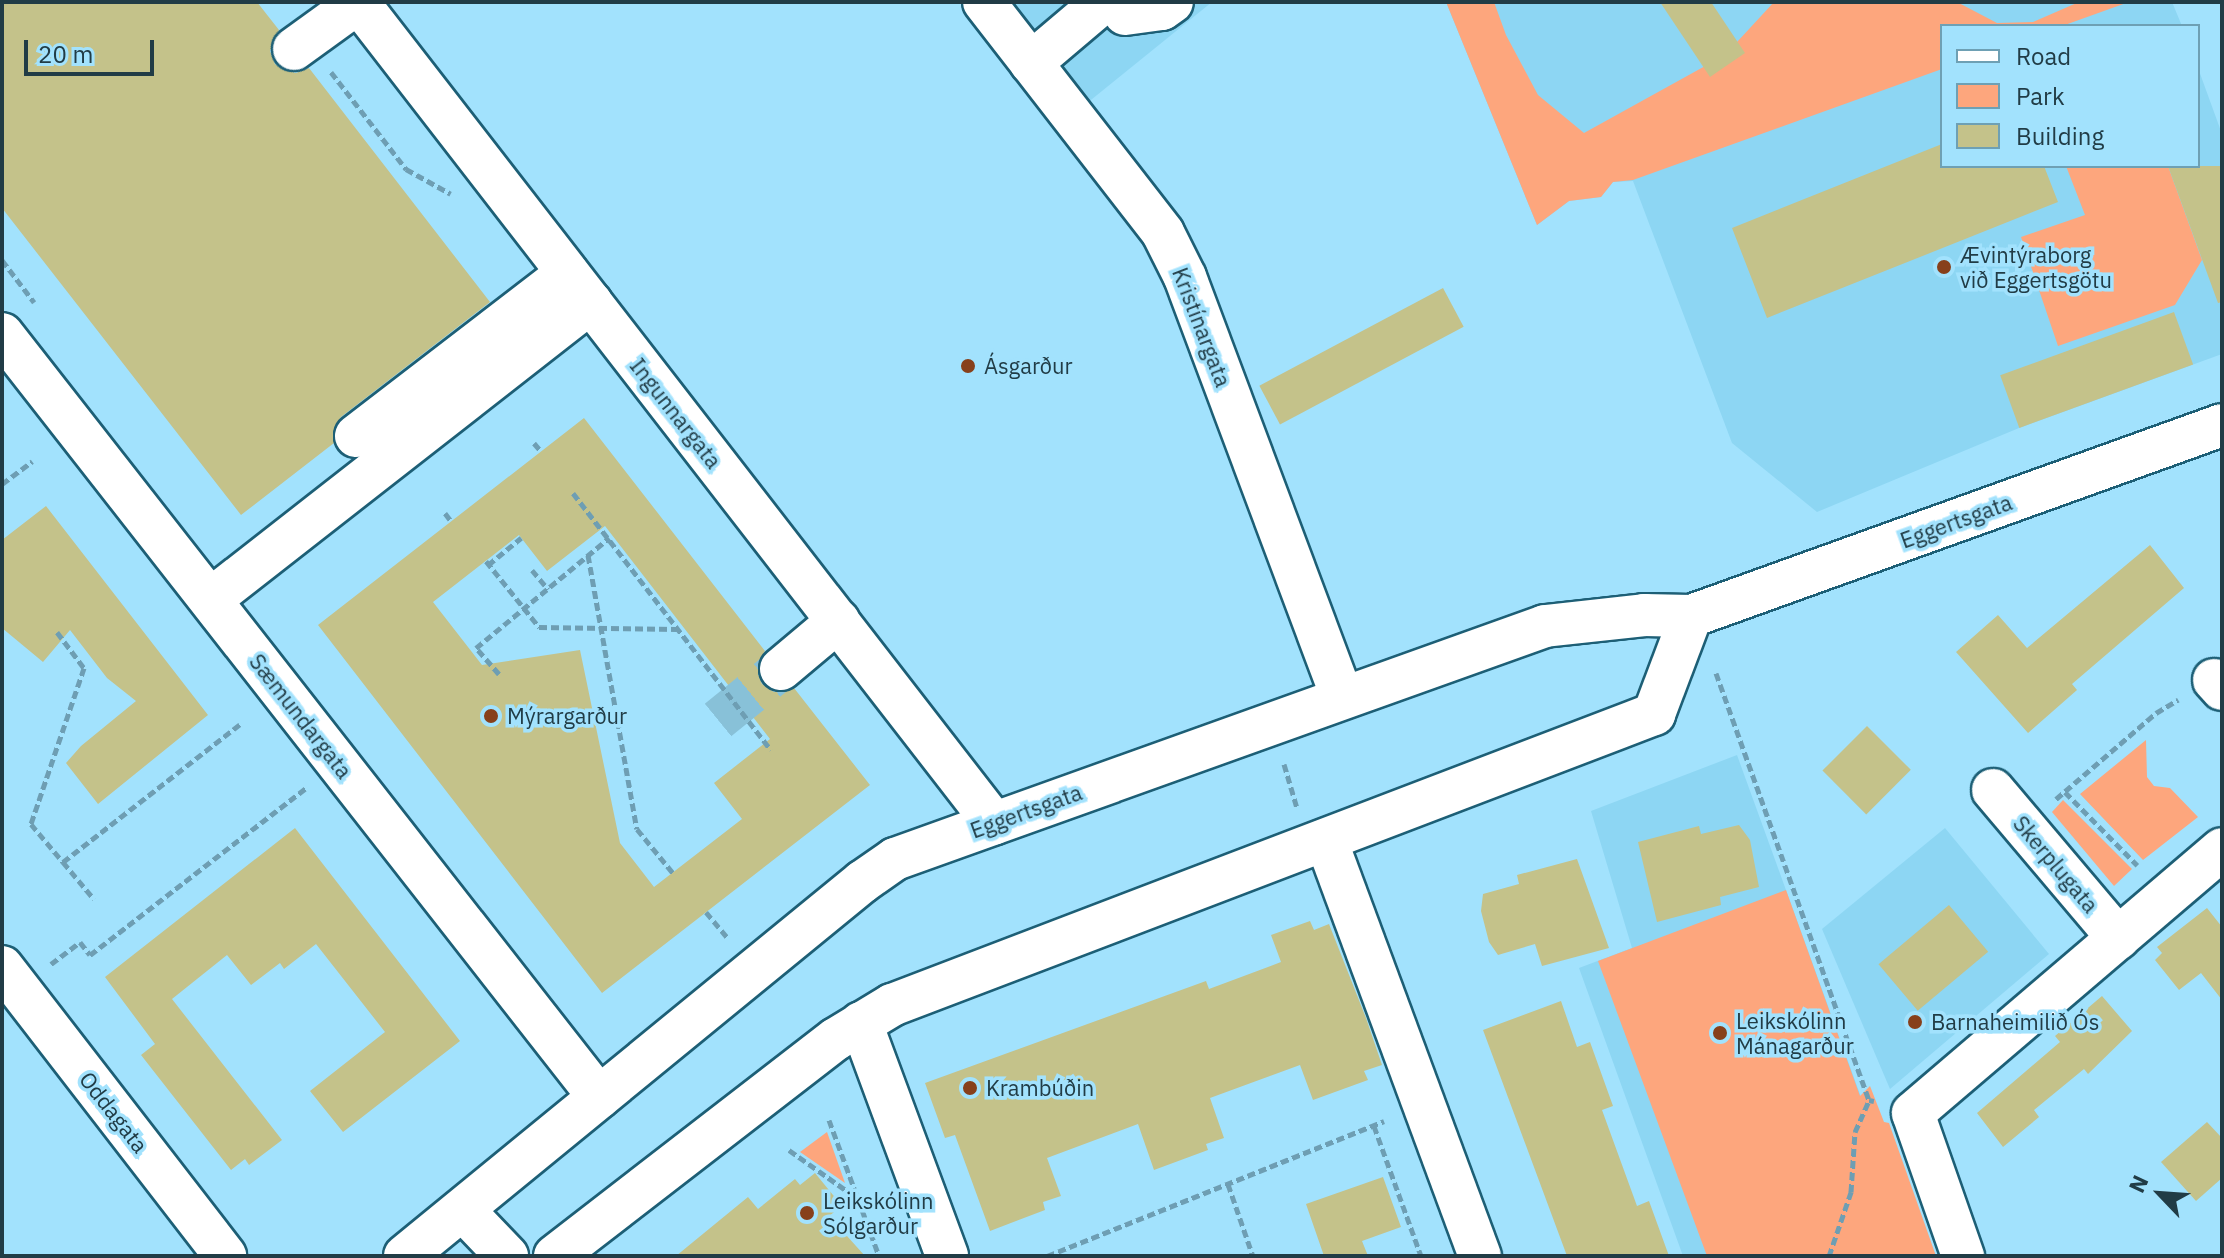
<!DOCTYPE html>
<html>
<head>
<meta charset="utf-8">
<style>
	body { margin:0 }
	#map { position:relative; width:2224px; height:1258px; overflow:hidden; background:#a2e2fd; font-family:"IBM Plex Sans",sans-serif }
	div>[style] { position:absolute }
	.built>* { inset:0; background:#8dd6f3 }
	.green>* { inset:0; background:#fda67d }
	.building>* { inset:0; background:#c4c28a; transform-origin:0 0 }
	.minor-tunnel>* { height:42px; margin-top:-21px; transform-origin:0; background:repeating-linear-gradient(90deg,#88c1d8 0 42px,transparent 0 63px) }
	.path>* { height:5px; margin-top:-2.5px; transform-origin:0; background:repeating-linear-gradient(90deg,#6e9eb3 0 8px,transparent 0 12px) }
	.roads { filter:drop-shadow(2px 0 #1d5f76) drop-shadow(-2px 0 #1d5f76) drop-shadow(0 2px #1d5f76) drop-shadow(0 -2px #1d5f76) }
	.minor>* { height:42px; margin:-21px; padding:0 21px; transform-origin:21px; border-radius:21px; background:#fff }
	.dots>* { width:22px; height:22px; translate:-50% -50%; box-sizing:border-box; border:4px solid #a2e2fd; border-radius:50% }
	span { translate:-50% -50%; white-space:nowrap; text-align:center; line-height:1.15; -webkit-text-stroke:7px #a2e2fd; paint-order:stroke }
	.poi-label { font-size:22px; color:#213c46 }
	.left { translate:0 -50%; text-align:left }
	.street-label { font-size:22px; color:#213c46 }
	.frame { position:absolute; inset:0; border:4px solid #213c46; pointer-events:none }
	.legend { position:absolute; left:1940px; top:24px; width:260px; height:144px; box-sizing:border-box; background:#a2e2fd; border:2px solid #6ea0b4; margin:0; padding:10px 14px; list-style:none; font-size:24px; color:#213c46 }
	.legend li { display:flex; align-items:center; gap:16px; height:40px }
	.legend b { width:40px; border:2px solid #6ea0b4 }
	.north { position:absolute; left:2120px; top:1154px; width:80px; height:80px; -webkit-text-stroke:6px #a2e2fd; paint-order:stroke; rotate:295deg; font-size:22px; font-weight:700; line-height:32px; text-align:center; color:#213c46 }
	.north::after { content:''; display:block; margin:auto; width:28px; height:36px; background:#213c46; clip-path:polygon(50% 0,100% 100%,50% 72%,0 100%) }
	.scale { position:absolute; left:24px; top:40px; width:130px; height:36px; box-sizing:border-box; border:4px solid #213c46; border-top:0; padding-left:10px; font-size:24px; line-height:28px; white-space:nowrap; color:#213c46; -webkit-text-stroke:6px #a2e2fd; paint-order:stroke }
</style>
</head>
<body>
<div id="map">
	<div class="built">
		<div style="clip-path:polygon(1002px 2px,1212px 2px,1081px 108px)"></div>
		<div style="clip-path:polygon(1446px 2px,2172px 2px,2182px 26px,1942px 26px,1942px 166px,2198px 166px,2198px 68px,2222px 134px,2222px 354px,2019px 428px,1817px 512px,1732px 443px,1633px 181px,1613px 182px,1601px 197px,1569px 201px,1537px 225px)"></div>
		<div style="clip-path:polygon(1737px 755px,1861px 1097px,1737px 1256px,1683px 1256px,1579px 968px,1632px 948px,1591px 811px)"></div>
		<div style="clip-path:polygon(1945px 828px,2049px 954px,1890px 1089px,1822px 929px)"></div>
	</div>
	<div class="green">
		<div style="clip-path:polygon(1446px 2px,1494px 2px,1506px 35px,1538px 95px,1584px 133px,1725px 55px,1774px 2px,1957px 2px,1997px 23px,2033px 22px,2079px 2px,2129px 2px,2062px 26px,1942px 26px,1942px 69px,1633px 180px,1613px 182px,1601px 197px,1569px 201px,1537px 225px)"></div>
		<div style="clip-path:polygon(2066px 166px,2168px 166px,2202px 260px,2175px 305px,2058px 346px,2021px 237px,2085px 215px)"></div>
		<div style="clip-path:polygon(2146px 740px,2147px 777px,2154px 786px,2170px 788px,2198px 817px,2143px 860px,2080px 794px)"></div>
		<div style="clip-path:polygon(2063px 800px,2132px 869px,2114px 886px,2052px 812px)"></div>
		<div style="clip-path:polygon(1786px 890px,1860px 1096px,1870px 1086px,1884px 1122px,1889px 1123px,1936px 1256px,1707px 1256px,1598px 961px)"></div>
		<div style="clip-path:polygon(827px 1132px,845px 1183px,800px 1152px)"></div>
	</div>
	<div class="building">
		<div style="clip-path:polygon(2px 2px,257px 2px,279px 30px,270px 51px,275px 64px,284px 70px,296px 73px,309px 68px,490px 302px,341px 417px,334px 428px,334px 443px,241px 515px,2px 208px)"></div>
		<div style="clip-path:polygon(1660px 2px,1711px 2px,1745px 53px,1710px 77px)"></div>
		<div style="clip-path:polygon(1942px 144px,1942px 166px,2044px 166px,2058px 202px,1767px 318px,1732px 228px)"></div>
		<div style="clip-path:polygon(2168px 166px,2222px 166px,2222px 302px,2218px 303px)"></div>
		<div style="left:1443px;top:288px;width:44px;height:208px;rotate:62deg"></div>
		<div style="left:2174px;top:312px;width:56px;height:185px;rotate:70deg"></div>
		<div style="clip-path:polygon(evenodd,584px 418px,765px 651px,758px 662px,758px 674px,762px 684px,774px 692px,794px 688px,870px 785px,602px 993px,318px 625px,584px 418px,605px 526px,770px 739px,714px 783px,742px 819px,654px 887px,620px 843px,580px 650px,482px 665px,433px 602px,519px 535px,547px 571px,605px 526px)"></div>
		<div style="clip-path:polygon(46px 506px,208px 715px,98px 804px,66px 763px,81px 746px,136px 701px,107px 678px,70px 630px,43px 662px,2px 628px,2px 540px)"></div>
		<div style="clip-path:polygon(2150px 545px,2184px 588px,2072px 684px,2077px 690px,2028px 733px,1956px 652px,1998px 615px,2027px 648px)"></div>
		<div style="left:1867px;top:726px;width:62px;height:63px;rotate:45deg"></div>
		<div style="clip-path:polygon(1739px 825px,1750px 840px,1759px 887px,1720px 897px,1721px 905px,1657px 922px,1638px 842px,1699px 826px,1701px 834px)"></div>
		<div style="clip-path:polygon(295px 828px,460px 1041px,343px 1132px,310px 1091px,385px 1032px,316px 944px,284px 969px,280px 963px,251px 985px,227px 955px,172px 999px,282px 1140px,249px 1165px,245px 1159px,231px 1170px,141px 1055px,155px 1044px,105px 977px)"></div>
		<div style="clip-path:polygon(1577px 859px,1609px 948px,1542px 966px,1535px 944px,1498px 955px,1489px 942px,1481px 911px,1483px 894px,1519px 884px,1517px 875px)"></div>
		<div style="left:1949px;top:905px;width:61px;height:92px;rotate:50deg"></div>
		<div style="clip-path:polygon(2207px 908px,2222px 927px,2222px 1000px,2201px 973px,2179px 990px,2155px 960px,2162px 953px,2157px 947px)"></div>
		<div style="clip-path:polygon(1310px 921px,1314px 930px,1329px 924px,1366px 1018px,1382px 1065px,1364px 1071px,1368px 1080px,1313px 1100px,1300px 1065px,1210px 1098px,1224px 1138px,1206px 1144px,1208px 1150px,1154px 1170px,1138px 1124px,1047px 1158px,1061px 1196px,1043px 1202px,1045px 1210px,990px 1231px,955px 1135px,945px 1138px,925px 1083px,1206px 981px,1209px 989px,1281px 962px,1271px 935px)"></div>
		<div style="clip-path:polygon(2102px 996px,2132px 1031px,2088px 1074px,2084px 1069px,2034px 1110px,2039px 1117px,2003px 1147px,1977px 1113px,2060px 1042px,2055px 1036px)"></div>
		<div style="clip-path:polygon(1561px 1001px,1577px 1047px,1590px 1042px,1613px 1106px,1602px 1110px,1637px 1206px,1649px 1201px,1669px 1256px,1567px 1256px,1483px 1030px)"></div>
		<div style="clip-path:polygon(2207px 1122px,2222px 1138px,2222px 1178px,2196px 1201px,2161px 1162px)"></div>
		<div style="clip-path:polygon(815px 1173px,842px 1206px,829px 1216px,865px 1256px,676px 1256px,748px 1197px,758px 1209px,795px 1179px,800px 1185px)"></div>
		<div style="clip-path:polygon(1383px 1177px,1401px 1227px,1362px 1241px,1368px 1256px,1324px 1256px,1306px 1204px)"></div>
	</div>
	<div class="minor-tunnel">
		<div style="left:718px;top:720px;width:81px;rotate:-39deg"></div>
	</div>
	<div class="path">
		<div style="left:331px;top:72px;width:123px;rotate:52.3deg"></div>
		<div style="left:406px;top:169px;width:51px;rotate:29.1deg"></div>
		<div style="left:2px;top:260px;width:53px;rotate:52.7deg"></div>
		<div style="left:534px;top:443px;width:11px;rotate:49deg"></div>
		<div style="left:2px;top:484px;width:38px;rotate:-37deg"></div>
		<div style="left:573px;top:493px;width:324px;rotate:52.4deg"></div>
		<div style="left:445px;top:513px;width:10px;rotate:53deg"></div>
		<div style="left:588px;top:555px;width:278px;rotate:79.9deg"></div>
		<div style="left:637px;top:829px;width:57px;rotate:50.7deg"></div>
		<div style="left:486px;top:561px;width:85px;rotate:51.2deg"></div>
		<div style="left:539px;top:627px;width:138px;rotate:0.8deg"></div>
		<div style="left:488px;top:565px;width:43px;rotate:-39.3deg"></div>
		<div style="left:532px;top:570px;width:25px;rotate:50deg"></div>
		<div style="left:57px;top:632px;width:45px;rotate:53.1deg"></div>
		<div style="left:84px;top:668px;width:165px;rotate:108.8deg"></div>
		<div style="left:31px;top:824px;width:50px;rotate:49.9deg"></div>
		<div style="left:63px;top:862px;width:224px;rotate:-37.9deg"></div>
		<div style="left:1716px;top:673px;width:454px;rotate:70.3deg"></div>
		<div style="left:1869px;top:1100px;width:5px;rotate:11deg"></div>
		<div style="left:499px;top:674px;width:35px;rotate:-131deg"></div>
		<div style="left:476px;top:648px;width:173px;rotate:-39.6deg"></div>
		<div style="left:1284px;top:764px;width:46px;rotate:73.5deg"></div>
		<div style="left:2065px;top:792px;width:103px;rotate:45.4deg"></div>
		<div style="left:2056px;top:799px;width:132px;rotate:-40.7deg"></div>
		<div style="left:2156px;top:713px;width:26px;rotate:-31deg"></div>
		<div style="left:63px;top:862px;width:48px;rotate:50deg"></div>
		<div style="left:706px;top:912px;width:34px;rotate:50deg"></div>
		<div style="left:51px;top:964px;width:36px;rotate:-37deg"></div>
		<div style="left:80px;top:942px;width:16px;rotate:52deg"></div>
		<div style="left:90px;top:955px;width:273px;rotate:-37.7deg"></div>
		<div style="left:829px;top:1120px;width:145px;rotate:69.8deg"></div>
		<div style="left:1374px;top:1126px;width:138px;rotate:70.1deg"></div>
		<div style="left:789px;top:1150px;width:83px;rotate:35.2deg"></div>
		<div style="left:1228px;top:1184px;width:76px;rotate:70.9deg"></div>
		<div style="left:1047px;top:1256px;width:363px;rotate:-21.8deg"></div>
		<div style="left:1829px;top:1256px;width:68px;rotate:-71deg"></div>
		<div style="left:1851px;top:1192px;width:60px;rotate:-86.2deg"></div>
		<div style="left:1855px;top:1132px;width:35px;rotate:-66deg"></div>
	</div>
	<div class="roads">
		<div class="minor">
			<div style="left:358px;top:2px;width:1039px;rotate:52.24deg"></div>
			<div style="left:984px;top:2px;width:292px;rotate:52.2deg"></div>
			<div style="left:1163px;top:233px;width:49px;rotate:63.4deg"></div>
			<div style="left:1185px;top:277px;width:447px;rotate:69.5deg"></div>
			<div style="left:1125px;top:14px;width:37px;rotate:-8deg"></div>
			<div style="left:1162px;top:9px;width:12px;rotate:-35deg"></div>
			<div style="left:294px;top:49px;width:80px;rotate:-35.9deg"></div>
			<div style="left:1031px;top:63px;width:94px;rotate:-40.3deg"></div>
			<div style="left:2px;top:334px;width:969px;rotate:51.96deg"></div>
			<div style="left:356px;top:436px;width:267px;rotate:-37.6deg"></div>
			<div style="left:211px;top:599px;width:482px;rotate:-38deg"></div>
			<div style="left:781px;top:669px;width:75px;rotate:-40.1deg"></div>
			<div style="left:2214px;top:680px;width:12px;rotate:48deg"></div>
			<div style="left:1993px;top:790px;width:194px;rotate:49.8deg"></div>
			<div style="left:1326px;top:840px;width:444px;rotate:69.7deg"></div>
			<div style="left:2px;top:967px;width:365px;rotate:52.3deg"></div>
			<div style="left:861px;top:1023px;width:248px;rotate:69.7deg"></div>
			<div style="left:463px;top:1210px;width:64px;rotate:46.3deg"></div>
			<div style="left:405px;top:1256px;width:591px;rotate:-39.3deg"></div>
			<div style="left:862px;top:882px;width:40px;rotate:-34.9deg"></div>
			<div style="left:895px;top:859px;width:690px;rotate:-19.72deg"></div>
			<div style="left:1545px;top:626px;width:100px;rotate:-6.3deg"></div>
			<div style="left:1644px;top:615px;width:47px;rotate:1.2deg"></div>
			<div style="left:1691px;top:616px;width:564px;rotate:-19.78deg"></div>
			<div style="left:555px;top:1256px;width:355px;rotate:-37.7deg"></div>
			<div style="left:836px;top:1039px;width:66px;rotate:-31.3deg"></div>
			<div style="left:892px;top:1005px;width:816px;rotate:-20.9deg"></div>
			<div style="left:1654px;top:714px;width:105px;rotate:-69.3deg"></div>
			<div style="left:1963px;top:1256px;width:151px;rotate:-109.3deg"></div>
			<div style="left:1913px;top:1113px;width:406px;rotate:-40.5deg"></div>
		</div>
	</div>
	<div class="dots">
		<div style="left:1944px;top:267px;background:#87401b"></div>
		<div style="left:968px;top:366px;background:#87401b"></div>
		<div style="left:491px;top:716px;background:#87401b"></div>
		<div style="left:1915px;top:1022px;background:#87401b"></div>
		<div style="left:1720px;top:1033px;background:#87401b"></div>
		<div style="left:970px;top:1088px;background:#87401b"></div>
		<div style="left:807px;top:1213px;background:#87401b"></div>
	</div>
	<div class="poi-label">
		<span class="left" style="left:1960px;top:267px">Ævintýraborg<br>við Eggertsgötu</span>
		<span class="left" style="left:984px;top:366px">Ásgarður</span>
		<span class="left" style="left:507px;top:716px">Mýrargarður</span>
		<span class="left" style="left:1736px;top:1033px">Leikskólinn<br>Mánagarður</span>
		<span class="left" style="left:1931px;top:1022px">Barnaheimilið Ós</span>
		<span class="left" style="left:986px;top:1088px">Krambúðin</span>
		<span class="left" style="left:823px;top:1213px">Leikskólinn<br>Sólgarður</span>
	</div>
	<div class="street-label">
		<span style="left:1202px;top:327px;rotate:69deg">Kristínargata</span>
		<span style="left:676px;top:413px;rotate:52deg">Ingunnargata</span>
		<span style="left:1956px;top:521px;rotate:-20deg">Eggertsgata</span>
		<span style="left:301px;top:716px;rotate:52deg">Sæmundargata</span>
		<span style="left:1026px;top:811px;rotate:-20deg">Eggertsgata</span>
		<span style="left:2056px;top:864px;rotate:50deg">Skerplugata</span>
		<span style="left:114px;top:1112px;rotate:52deg">Oddagata</span>
	</div>
	<div class="frame"></div>
	<ul class="legend">
	<li><b style="height:10px;background:#fff"></b>Road</li>
	<li><b style="height:22px;background:#fda67d"></b>Park</li>
	<li><b style="height:22px;background:#c4c28a"></b>Building</li>
	</ul>
	<div class="north">N</div>
	<div class="scale">20 m</div>
</div>
</body>
</html>
